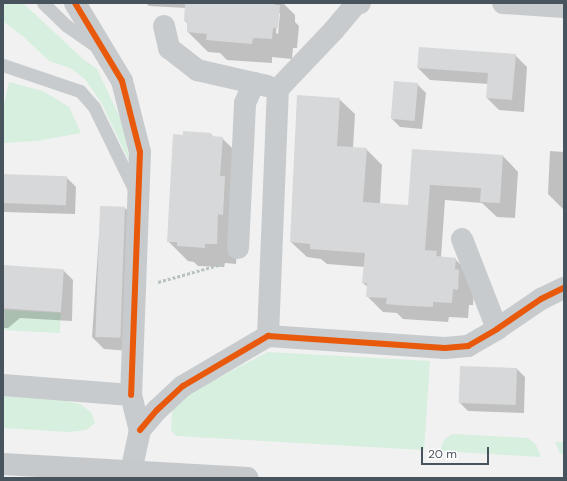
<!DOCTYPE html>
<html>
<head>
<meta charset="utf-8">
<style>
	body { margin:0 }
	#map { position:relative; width:567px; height:481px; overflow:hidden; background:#f1f1f1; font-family:"DM Sans",sans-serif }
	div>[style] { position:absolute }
	.green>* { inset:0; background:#d6efde; transform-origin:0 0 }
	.shadow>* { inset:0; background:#0003 }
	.building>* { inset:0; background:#d7d8d9; transform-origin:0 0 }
	.path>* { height:2.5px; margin-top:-1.25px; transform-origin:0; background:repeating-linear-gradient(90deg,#b7c3bf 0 3px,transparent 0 5px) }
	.lane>* { height:13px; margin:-6.5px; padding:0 6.5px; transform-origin:6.5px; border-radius:6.5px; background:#c8cbcd }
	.street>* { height:22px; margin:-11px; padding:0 11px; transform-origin:11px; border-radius:11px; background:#c8cbcd }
	.primary>* { height:22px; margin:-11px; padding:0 11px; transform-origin:11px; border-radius:11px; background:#c6c9cc }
	.cycleway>* { height:6px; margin:-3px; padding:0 3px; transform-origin:3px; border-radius:3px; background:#e8590c }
	span { translate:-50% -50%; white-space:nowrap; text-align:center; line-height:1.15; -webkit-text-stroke:3px #fff; paint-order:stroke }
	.frame { position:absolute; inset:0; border:4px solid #48545d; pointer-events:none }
	.scale { position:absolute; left:421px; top:447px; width:68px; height:18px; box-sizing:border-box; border:2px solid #48545d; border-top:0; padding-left:5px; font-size:12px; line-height:14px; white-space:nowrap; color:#48545d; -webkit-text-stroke:3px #fff; paint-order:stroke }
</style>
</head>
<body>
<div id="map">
	<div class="green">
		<div style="clip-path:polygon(3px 3px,23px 3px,83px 59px,97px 69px,122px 122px,130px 163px,102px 104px,85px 79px,70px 68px,49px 61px,24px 37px,3px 21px)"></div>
		<div style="clip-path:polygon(9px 82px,43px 91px,69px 107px,81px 133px,37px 141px,3px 143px,3px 110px)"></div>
		<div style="left:5px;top:310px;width:56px;height:20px;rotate:3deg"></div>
		<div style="clip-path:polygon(268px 352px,430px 361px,424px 450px,176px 436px,171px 430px,172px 413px,176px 400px)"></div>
		<div style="clip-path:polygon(3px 396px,57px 399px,80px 404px,91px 412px,95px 423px,86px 430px,68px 432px,3px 428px)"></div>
		<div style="clip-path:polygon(452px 434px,528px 438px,536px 445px,541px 457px,440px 451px,444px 440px)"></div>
		<div style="clip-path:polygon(555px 442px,564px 442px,564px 455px,560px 453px)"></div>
	</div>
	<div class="shadow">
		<div style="clip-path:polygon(evenodd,146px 3px,283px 3px,295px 15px,295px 22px,299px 26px,297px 48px,293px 48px,292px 59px,272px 57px,272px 63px,227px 60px,220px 53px,208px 52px,188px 32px,188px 24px,185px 21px,186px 8px,149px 6px,146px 3px,278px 13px,280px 13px,278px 34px,276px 33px,278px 13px)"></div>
		<div style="clip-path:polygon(515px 55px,527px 67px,524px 112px,499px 110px,487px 98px,488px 84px,430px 80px,418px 68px)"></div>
		<div style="clip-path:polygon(417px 84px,426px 93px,422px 129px,400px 127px,392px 119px)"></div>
		<div style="clip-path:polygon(339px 99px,355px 114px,353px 148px,366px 149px,382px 165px,380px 204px,409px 206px,413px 150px,503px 156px,518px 172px,515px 218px,497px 217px,482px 203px,445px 200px,441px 257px,455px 259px,471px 275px,474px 286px,473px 305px,469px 305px,468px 318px,449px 317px,448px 322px,403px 319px,397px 313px,383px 312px,367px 296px,368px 287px,363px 283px,365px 267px,327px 264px,321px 259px,307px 257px,291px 242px)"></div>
		<div style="clip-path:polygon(211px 134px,214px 138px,222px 138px,242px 158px,236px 264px,225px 263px,224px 267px,198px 266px,194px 262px,188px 261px,168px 241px)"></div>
		<div style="clip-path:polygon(550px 151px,564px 152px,564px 210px,548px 194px)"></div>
		<div style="clip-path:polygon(3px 175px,66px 177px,76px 187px,75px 214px,3px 212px)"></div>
		<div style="clip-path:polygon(101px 207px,125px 208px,137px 220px,130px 351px,104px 349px,92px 337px)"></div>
		<div style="clip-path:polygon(3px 266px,63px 270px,73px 280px,72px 321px,20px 318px,8px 328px,3px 328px)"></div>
		<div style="clip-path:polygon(517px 369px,525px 377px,524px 413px,468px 411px,460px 403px)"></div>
	</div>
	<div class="building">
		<div style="clip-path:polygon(185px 3px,275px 3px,275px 5px,280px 5px,278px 28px,273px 28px,272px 39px,253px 38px,252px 44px,206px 40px,207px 34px,187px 32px,187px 21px,184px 21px)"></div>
		<div style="clip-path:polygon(419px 47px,516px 54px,512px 100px,486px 98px,488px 73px,417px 68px)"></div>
		<div style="left:394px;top:81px;width:24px;height:38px;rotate:5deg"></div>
		<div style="clip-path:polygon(297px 95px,340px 98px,337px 146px,367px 148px,363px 202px,408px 205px,412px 149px,503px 155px,500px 203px,480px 202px,481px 188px,430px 185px,425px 250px,437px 251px,436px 256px,456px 258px,455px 269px,459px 270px,458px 290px,453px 289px,452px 303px,433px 302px,433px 307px,410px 306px,386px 304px,387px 298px,366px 297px,367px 283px,362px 283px,365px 253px,310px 249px,310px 244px,290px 242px)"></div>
		<div style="clip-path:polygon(183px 131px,211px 133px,211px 136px,223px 137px,220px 176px,225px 176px,223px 215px,218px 214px,217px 244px,205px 244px,205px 248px,177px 246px,177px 242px,167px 242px,173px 134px,183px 135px)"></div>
		<div style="left:3px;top:174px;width:64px;height:29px;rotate:2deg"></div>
		<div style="left:100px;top:206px;width:25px;height:131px;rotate:2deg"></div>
		<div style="left:3px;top:265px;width:61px;height:43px;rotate:4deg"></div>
		<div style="left:460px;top:366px;width:57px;height:37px;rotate:2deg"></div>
	</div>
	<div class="path">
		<div style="left:158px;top:282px;width:66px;rotate:-15.7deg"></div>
	</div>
	<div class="lane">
		<div style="left:43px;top:3px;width:33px;rotate:44deg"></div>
		<div style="left:67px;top:26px;width:38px;rotate:35deg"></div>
		<div style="left:3px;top:65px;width:81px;rotate:18.7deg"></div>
		<div style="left:80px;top:91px;width:21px;rotate:49deg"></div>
		<div style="left:94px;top:107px;width:96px;rotate:64deg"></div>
	</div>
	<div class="street">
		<div style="left:75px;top:3px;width:91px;rotate:58.9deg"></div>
		<div style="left:122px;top:81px;width:73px;rotate:75.8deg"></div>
		<div style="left:140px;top:152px;width:243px;rotate:92.1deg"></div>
		<div style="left:503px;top:3px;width:61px;rotate:3.8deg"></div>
		<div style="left:164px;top:26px;width:23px;rotate:77deg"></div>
		<div style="left:169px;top:48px;width:36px;rotate:38deg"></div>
		<div style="left:197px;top:70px;width:72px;rotate:12.9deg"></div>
		<div style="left:462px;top:239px;width:97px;rotate:68.7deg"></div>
		<div style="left:238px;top:248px;width:145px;rotate:-87.2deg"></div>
		<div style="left:245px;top:103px;width:22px;rotate:-66deg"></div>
		<div style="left:268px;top:336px;width:247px;rotate:-87.7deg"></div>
		<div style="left:278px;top:89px;width:81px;rotate:-46.5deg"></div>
		<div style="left:334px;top:30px;width:34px;rotate:-50deg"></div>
		<div style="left:356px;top:4px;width:4px;rotate:-14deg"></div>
		<div style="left:3px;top:385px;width:128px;rotate:4.5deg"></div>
		<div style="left:131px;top:395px;width:36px;rotate:76deg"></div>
		<div style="left:140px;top:430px;width:43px;rotate:102.1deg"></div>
		<div style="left:140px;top:430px;width:26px;rotate:-50deg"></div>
		<div style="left:157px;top:410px;width:35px;rotate:-43deg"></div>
		<div style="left:183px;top:386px;width:99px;rotate:-30.5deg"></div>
		<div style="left:268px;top:336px;width:177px;rotate:3.9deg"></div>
		<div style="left:445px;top:348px;width:23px;rotate:-5deg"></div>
		<div style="left:468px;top:346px;width:34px;rotate:-30deg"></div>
		<div style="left:497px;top:329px;width:53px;rotate:-34.3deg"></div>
		<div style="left:541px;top:299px;width:25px;rotate:-26deg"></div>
	</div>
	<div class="primary">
		<div style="left:3px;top:464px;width:245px;rotate:3.3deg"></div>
	</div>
	<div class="cycleway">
		<div style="left:75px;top:3px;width:91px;rotate:58.9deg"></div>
		<div style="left:122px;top:81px;width:73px;rotate:75.8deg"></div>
		<div style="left:140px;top:152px;width:243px;rotate:92.1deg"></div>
		<div style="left:140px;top:430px;width:26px;rotate:-50deg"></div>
		<div style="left:157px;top:410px;width:35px;rotate:-43deg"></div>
		<div style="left:183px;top:386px;width:99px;rotate:-30.5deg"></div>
		<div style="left:268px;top:336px;width:177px;rotate:3.9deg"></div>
		<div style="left:445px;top:348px;width:23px;rotate:-5deg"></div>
		<div style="left:468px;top:346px;width:34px;rotate:-30deg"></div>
		<div style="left:497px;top:329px;width:53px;rotate:-34.3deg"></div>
		<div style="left:541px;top:299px;width:25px;rotate:-26deg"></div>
	</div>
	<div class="frame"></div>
	<div class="scale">20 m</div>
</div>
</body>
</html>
